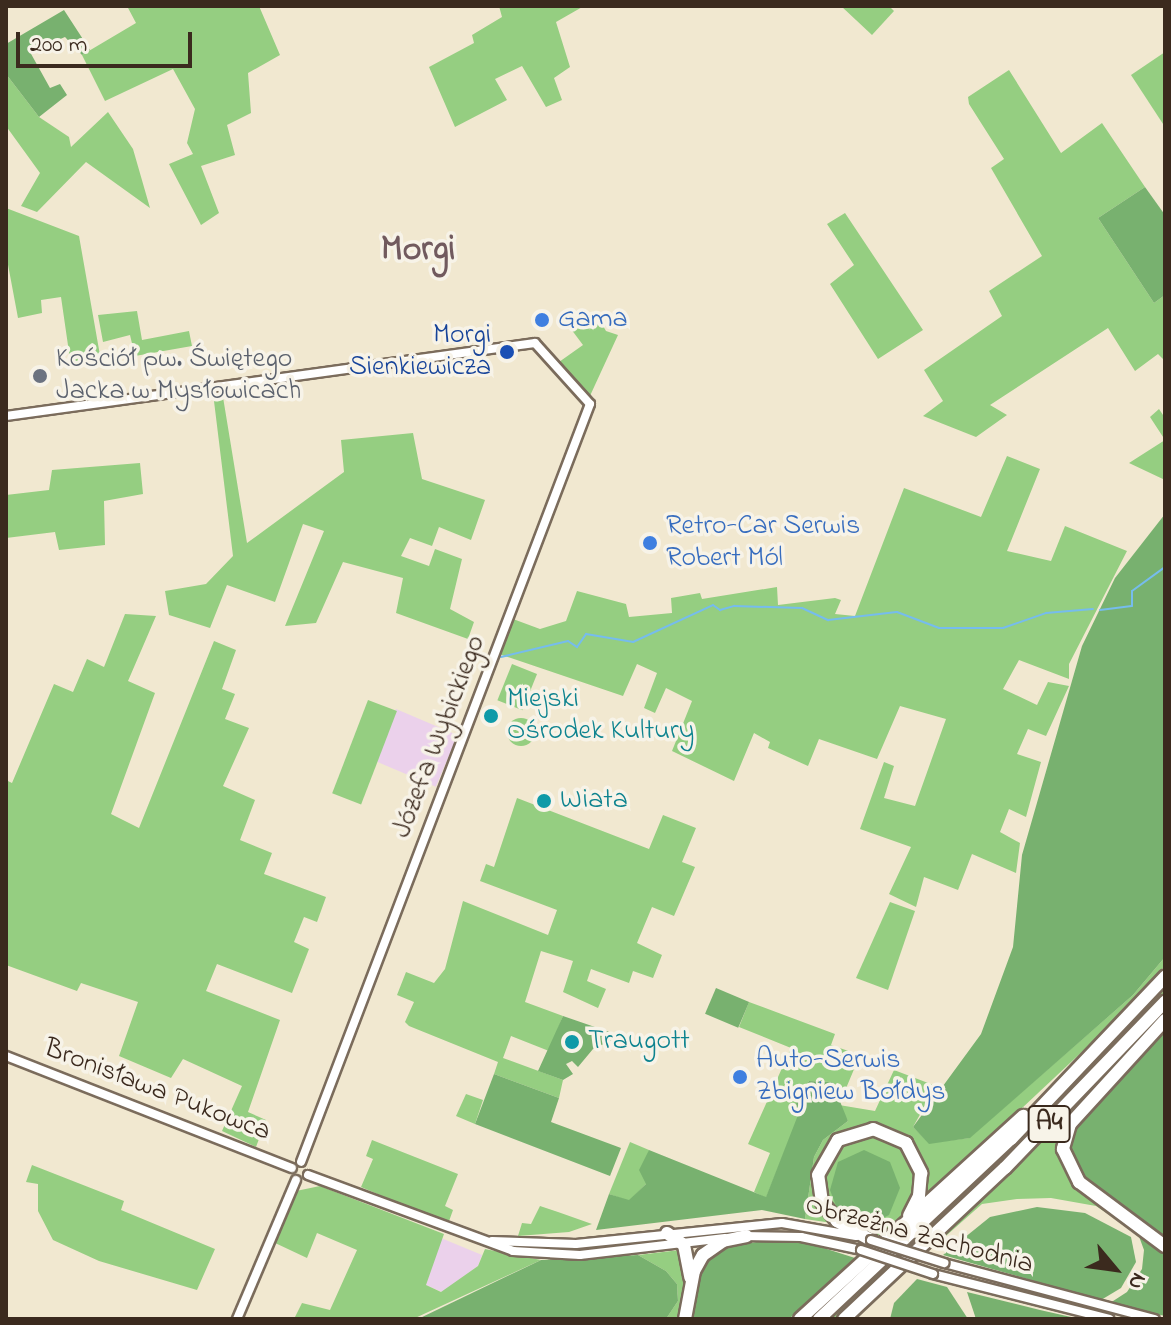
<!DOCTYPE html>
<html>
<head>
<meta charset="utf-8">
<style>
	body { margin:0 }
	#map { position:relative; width:1171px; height:1325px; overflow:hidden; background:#f1e8d0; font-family:"Indie Flower",sans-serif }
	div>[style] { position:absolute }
	.built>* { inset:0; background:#ebd1eb; transform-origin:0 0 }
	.green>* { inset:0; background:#95ce81; transform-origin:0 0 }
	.round { border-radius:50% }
	.forest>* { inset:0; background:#78b16f; transform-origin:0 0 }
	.stream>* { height:2px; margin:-1px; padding:0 1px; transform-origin:1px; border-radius:1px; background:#76bced }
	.roads { filter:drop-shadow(2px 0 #7b6c5c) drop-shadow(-2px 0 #7b6c5c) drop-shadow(0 2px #7b6c5c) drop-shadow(0 -2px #7b6c5c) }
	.minor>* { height:8px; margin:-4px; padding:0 4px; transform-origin:4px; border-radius:4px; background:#fff }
	.highway>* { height:12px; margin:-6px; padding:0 6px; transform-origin:6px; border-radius:6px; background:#fff }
	.bridges { filter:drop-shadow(2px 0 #7b6c5c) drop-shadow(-2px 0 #7b6c5c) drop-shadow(0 2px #7b6c5c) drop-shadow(0 -2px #7b6c5c) }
	.minor-bridge>* { height:8px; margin:-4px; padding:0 4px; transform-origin:4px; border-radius:4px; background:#fff }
	.dots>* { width:22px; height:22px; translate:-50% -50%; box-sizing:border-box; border:4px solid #f7f3e8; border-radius:50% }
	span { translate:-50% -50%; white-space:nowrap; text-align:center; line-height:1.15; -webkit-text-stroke:7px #f7f3e8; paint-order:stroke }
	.shield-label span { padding:2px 6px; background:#f7f3e8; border:2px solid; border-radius:6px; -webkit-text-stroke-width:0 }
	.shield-label { font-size:26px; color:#3b2a1e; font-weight:700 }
	.shop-label { font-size:28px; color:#366cbe }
	.left { translate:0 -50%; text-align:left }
	.transit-label { font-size:28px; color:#164399 }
	.right { translate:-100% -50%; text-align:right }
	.worship-label { font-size:28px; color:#5b616d }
	.culture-label { font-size:28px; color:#0d838f }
	.street-label { font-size:28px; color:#3b2a1e }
	.district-label { font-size:36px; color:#715a5e; font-weight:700 }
	.frame { position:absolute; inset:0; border:8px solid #3b2a1e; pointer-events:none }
	.north { position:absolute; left:1075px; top:1229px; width:80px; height:80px; -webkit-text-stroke:6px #f7f3e8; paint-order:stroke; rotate:119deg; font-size:22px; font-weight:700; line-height:32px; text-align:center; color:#3b2a1e }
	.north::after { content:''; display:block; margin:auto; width:28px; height:36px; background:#3b2a1e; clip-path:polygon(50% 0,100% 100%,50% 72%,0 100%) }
	.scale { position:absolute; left:16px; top:32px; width:176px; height:36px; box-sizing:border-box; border:4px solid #3b2a1e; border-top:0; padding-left:10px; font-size:24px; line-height:28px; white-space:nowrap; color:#3b2a1e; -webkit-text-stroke:6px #f7f3e8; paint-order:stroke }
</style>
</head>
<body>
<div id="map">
	<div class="built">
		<div style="left:396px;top:709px;width:67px;height:56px;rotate:23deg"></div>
		<div style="clip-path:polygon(441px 1238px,482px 1255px,478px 1266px,442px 1292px,426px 1285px)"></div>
	</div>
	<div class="green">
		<div style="clip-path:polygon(127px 6px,259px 6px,280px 55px,248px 73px,251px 113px,227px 125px,235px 155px,201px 166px,219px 213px,201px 225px,169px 164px,193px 154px,187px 143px,195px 109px,173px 69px,105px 101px,82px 55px,136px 23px)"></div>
		<div style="clip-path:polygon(499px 6px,584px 6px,556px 22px,570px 67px,554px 78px,562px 100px,546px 107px,522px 66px,495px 79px,507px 100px,455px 127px,429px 67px,474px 43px,472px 35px,502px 17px)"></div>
		<div style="clip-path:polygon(841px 6px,889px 6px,894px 11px,872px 35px)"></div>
		<div style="clip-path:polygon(1165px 52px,1165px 127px,1131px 75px)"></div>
		<div style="clip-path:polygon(1009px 70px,1061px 153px,1102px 123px,1145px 187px,1098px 218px,1154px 303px,1165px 295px,1165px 361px,1158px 354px,1135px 371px,1108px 328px,990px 405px,1007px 415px,976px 437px,923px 416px,943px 401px,924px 370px,1002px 316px,989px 291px,1042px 256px,991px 168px,1004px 159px,969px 104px,968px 97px)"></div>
		<div style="clip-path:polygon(6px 74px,39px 117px,69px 137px,71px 147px,108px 112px,133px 149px,150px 208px,86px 162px,37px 212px,21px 206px,40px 173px,6px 126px)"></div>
		<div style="clip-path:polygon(6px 208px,79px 236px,101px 361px,71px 366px,61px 297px,41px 300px,42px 313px,18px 318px,6px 254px)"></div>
		<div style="clip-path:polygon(845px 213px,923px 330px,878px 359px,830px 284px,854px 265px,827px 224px)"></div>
		<div style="clip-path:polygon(137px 311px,142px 340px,189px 331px,192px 346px,135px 356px,130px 335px,103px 342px,98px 315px)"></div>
		<div style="clip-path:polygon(595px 312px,606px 331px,618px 335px,589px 398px,559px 362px,583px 345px,571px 329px)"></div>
		<div style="clip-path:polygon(222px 391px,247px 543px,344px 472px,341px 440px,413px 433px,422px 479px,485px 500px,471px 540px,439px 527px,432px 546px,410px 538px,401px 556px,429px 566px,435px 549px,462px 559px,450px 609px,474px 622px,468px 639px,396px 613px,403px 578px,343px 562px,316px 623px,285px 626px,324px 531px,303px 524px,275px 602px,227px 585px,210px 628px,169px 615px,165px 591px,206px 584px,233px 556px,213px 393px)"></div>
		<div style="clip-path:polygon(1159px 409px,1165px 418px,1165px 480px,1129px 463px,1165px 440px,1150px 417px)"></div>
		<div style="clip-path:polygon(1007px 456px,1040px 469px,1007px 551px,1051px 561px,1065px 526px,1127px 551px,1069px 664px,1069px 679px,1019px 660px,1003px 689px,1037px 705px,1048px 682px,1069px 686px,1046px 736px,1028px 729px,1017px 754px,1041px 762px,1026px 817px,1009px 809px,1000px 832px,1020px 843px,1016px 873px,972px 854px,958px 890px,924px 877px,916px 907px,889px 894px,911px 847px,860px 829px,884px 762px,894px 766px,884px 798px,915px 806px,946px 719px,900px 706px,877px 759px,819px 739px,808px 766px,768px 748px,770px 742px,754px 733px,734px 781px,672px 751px,692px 701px,666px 688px,655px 713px,644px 708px,657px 673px,637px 664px,623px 696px,499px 654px,513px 619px,540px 629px,566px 621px,577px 591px,626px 604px,629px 617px,672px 613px,671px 598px,700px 593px,702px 599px,777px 587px,778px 605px,835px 598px,841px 600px,835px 614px,855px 616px,904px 488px,981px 517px)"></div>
		<div style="clip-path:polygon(140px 463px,143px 494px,104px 501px,105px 545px,59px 550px,55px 532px,6px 538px,6px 495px,49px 490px,52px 470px)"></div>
		<div style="clip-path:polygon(125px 614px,156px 616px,128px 681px,155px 693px,111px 814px,139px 828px,214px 641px,236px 650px,222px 689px,235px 694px,225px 719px,249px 728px,223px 786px,255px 800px,240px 840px,272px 853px,264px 874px,326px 897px,317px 922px,304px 917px,294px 942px,309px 949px,292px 993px,217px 964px,206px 991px,280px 1020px,248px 1112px,266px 1120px,256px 1147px,222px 1131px,242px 1086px,183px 1059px,171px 1078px,119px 1056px,138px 1002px,81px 983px,77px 991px,6px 965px,6px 780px,12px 783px,54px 684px,73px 692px,87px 659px,104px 667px)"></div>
		<div style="left:512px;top:664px;width:27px;height:39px;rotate:22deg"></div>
		<div style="left:368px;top:700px;width:31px;height:100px;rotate:21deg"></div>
		<div class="round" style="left:507px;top:718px;width:28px;height:28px"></div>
		<div style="clip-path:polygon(517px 798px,649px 849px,663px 815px,696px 828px,682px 862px,695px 867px,674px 916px,652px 907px,637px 943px,662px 955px,653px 978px,633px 971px,629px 983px,591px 969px,587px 981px,606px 989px,598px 1008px,563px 992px,573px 961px,541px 951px,525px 1002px,563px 1016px,549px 1051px,511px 1036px,503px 1058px,563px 1080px,559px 1098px,494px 1074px,498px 1062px,409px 1026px,405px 1022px,414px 1002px,397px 995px,406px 972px,434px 983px,445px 969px,463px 901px,548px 935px,557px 910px,480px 881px,486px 864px,494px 867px)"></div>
		<div style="clip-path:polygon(890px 902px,915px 911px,888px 990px,856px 978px)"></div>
		<div style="clip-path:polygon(1165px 957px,1165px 966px,1103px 1032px,923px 1201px,927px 1177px,918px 1152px,894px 1131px,861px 1127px,835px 1138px,817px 1165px,814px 1178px,832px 1223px,805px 1219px,814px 1157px,823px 1140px,848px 1121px,839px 1105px,832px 1082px,809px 1081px,796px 1103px,799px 1115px,766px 1198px,754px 1192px,770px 1153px,748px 1144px,791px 1048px,739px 1027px,749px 1002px,835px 1034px,831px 1045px,860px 1055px,839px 1105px,875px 1111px,894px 1070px,936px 1086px,913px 1127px,929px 1143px,969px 1138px,1133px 995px)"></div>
		<div style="clip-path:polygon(1165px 983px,1165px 996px,1065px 1102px,917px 1248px,908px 1245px)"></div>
		<div style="clip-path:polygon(1165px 1011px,1063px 1127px,1058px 1150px,1070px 1182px,1137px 1233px,1096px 1206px,1051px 1198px,1017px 1199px,982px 1204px,930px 1250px)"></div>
		<div style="clip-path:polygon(466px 1094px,483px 1100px,475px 1124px,456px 1116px)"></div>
		<div style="clip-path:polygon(864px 1133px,900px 1143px,918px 1180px,906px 1215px,883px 1237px,848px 1224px,826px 1199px,823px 1184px,826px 1163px,839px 1144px)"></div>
		<div style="clip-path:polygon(372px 1140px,458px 1174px,445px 1206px,453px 1210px,448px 1224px,361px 1187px,373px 1159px,366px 1156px)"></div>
		<div style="clip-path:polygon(630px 1142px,649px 1150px,646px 1184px,629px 1201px,609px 1194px)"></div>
		<div style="clip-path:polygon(32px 1165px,124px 1201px,121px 1210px,215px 1249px,197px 1290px,99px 1261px,53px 1240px,38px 1211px,38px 1184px,26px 1182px)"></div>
		<div style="clip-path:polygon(320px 1186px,444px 1234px,426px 1285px,441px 1292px,478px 1266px,485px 1249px,541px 1260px,413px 1319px,294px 1319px,302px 1303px,330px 1310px,357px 1250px,317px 1233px,307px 1258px,273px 1242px,296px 1191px)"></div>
		<div style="clip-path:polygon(540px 1206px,558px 1212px,592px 1224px,569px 1232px,518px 1236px,522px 1223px,531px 1224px)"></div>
		<div style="clip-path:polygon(680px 1250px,687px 1282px,683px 1313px,679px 1319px,666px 1319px,678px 1301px,677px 1284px,666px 1271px,638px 1255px)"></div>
		<div style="clip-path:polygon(883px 1266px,893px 1270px,838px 1319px,825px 1319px)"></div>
	</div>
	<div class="forest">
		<div style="clip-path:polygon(64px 10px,90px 50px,82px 55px,65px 37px,30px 52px,50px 88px,60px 84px,67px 95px,39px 117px,6px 74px,6px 44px)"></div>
		<div style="clip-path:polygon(1145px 187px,1165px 215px,1165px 295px,1154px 303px,1098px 218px)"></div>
		<div style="clip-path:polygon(1165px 514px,1165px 957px,1133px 995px,970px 1138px,929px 1144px,913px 1127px,981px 1034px,1013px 947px,1022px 855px,1082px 646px,1115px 578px)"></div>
		<div style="left:716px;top:988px;width:36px;height:28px;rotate:23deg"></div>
		<div style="clip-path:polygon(563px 1016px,621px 1036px,593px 1049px,578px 1067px,572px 1061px,566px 1064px,573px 1074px,563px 1080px,538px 1071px)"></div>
		<div style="clip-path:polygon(1165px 1026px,1165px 1240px,1084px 1178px,1069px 1150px,1076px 1125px)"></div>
		<div style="clip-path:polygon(494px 1074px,559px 1098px,551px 1122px,621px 1148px,610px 1176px,475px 1124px)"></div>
		<div style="clip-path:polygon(809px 1081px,832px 1082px,848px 1121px,823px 1140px,814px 1157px,805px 1219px,762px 1210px,596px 1230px,609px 1194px,629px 1200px,646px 1184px,639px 1170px,649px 1150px,766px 1197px,798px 1115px,796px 1103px)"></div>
		<div style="clip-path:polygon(864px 1150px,890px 1162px,900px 1188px,889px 1215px,862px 1228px,838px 1211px,830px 1190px,838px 1162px)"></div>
		<div style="clip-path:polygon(1037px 1207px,1085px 1213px,1131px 1237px,1136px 1262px,1121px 1288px,1101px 1300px,943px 1255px,990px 1217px)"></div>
		<div style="clip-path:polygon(1137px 1231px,1165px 1252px,1165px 1316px,1110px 1303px,1127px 1292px,1142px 1269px,1144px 1250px)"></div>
		<div style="clip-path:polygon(762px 1241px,808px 1243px,855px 1258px,789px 1319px,690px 1319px,704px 1260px,716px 1249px)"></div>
		<div style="clip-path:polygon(638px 1255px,666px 1271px,677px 1284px,678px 1301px,666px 1319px,418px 1319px,541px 1260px)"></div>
		<div style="clip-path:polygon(917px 1279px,947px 1287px,968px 1319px,890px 1319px,894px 1303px)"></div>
		<div style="clip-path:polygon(967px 1292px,1040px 1310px,1080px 1319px,976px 1319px)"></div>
	</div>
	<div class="stream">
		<div style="left:1100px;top:610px;width:32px;rotate:-7deg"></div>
		<div style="left:1132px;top:606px;width:15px;rotate:-90deg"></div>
		<div style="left:1132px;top:591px;width:41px;rotate:-36deg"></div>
		<div style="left:501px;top:657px;width:69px;rotate:-13.4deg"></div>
		<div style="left:568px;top:641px;width:11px;rotate:34deg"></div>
		<div style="left:577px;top:647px;width:16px;rotate:-55deg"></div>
		<div style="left:586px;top:634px;width:48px;rotate:9.7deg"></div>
		<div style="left:633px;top:642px;width:88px;rotate:-24.8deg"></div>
		<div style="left:713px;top:605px;width:9px;rotate:36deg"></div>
		<div style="left:720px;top:610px;width:15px;rotate:-16deg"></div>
		<div style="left:734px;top:606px;width:68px;rotate:1.7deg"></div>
		<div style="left:802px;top:608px;width:29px;rotate:25deg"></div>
		<div style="left:828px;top:620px;width:69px;rotate:-6.6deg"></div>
		<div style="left:897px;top:612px;width:45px;rotate:20.9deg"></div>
		<div style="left:939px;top:628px;width:64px"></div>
		<div style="left:1003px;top:628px;width:46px;rotate:-19.2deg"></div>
		<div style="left:1046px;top:613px;width:47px;rotate:-4.9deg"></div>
	</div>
	<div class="roads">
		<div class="minor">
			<div style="left:6px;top:416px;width:534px;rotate:-7.86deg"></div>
			<div style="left:535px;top:343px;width:82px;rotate:48deg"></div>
			<div style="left:590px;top:404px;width:811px;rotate:110.87deg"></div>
			<div style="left:6px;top:1056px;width:307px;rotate:21.4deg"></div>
			<div style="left:308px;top:1175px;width:219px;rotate:20.3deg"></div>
			<div style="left:513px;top:1251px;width:67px;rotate:3.4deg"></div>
			<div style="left:580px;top:1255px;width:146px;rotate:-6.7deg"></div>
			<div style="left:742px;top:1236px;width:59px;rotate:1deg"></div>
			<div style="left:801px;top:1237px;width:61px;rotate:12.2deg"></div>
			<div style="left:492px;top:1241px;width:84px;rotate:2deg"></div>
			<div style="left:576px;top:1244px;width:207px;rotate:-5.8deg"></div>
			<div style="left:782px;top:1223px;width:75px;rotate:10deg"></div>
			<div style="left:944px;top:1263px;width:218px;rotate:14.9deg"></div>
			<div style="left:933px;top:1274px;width:182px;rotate:14.3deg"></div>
			<div style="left:237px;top:1319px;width:151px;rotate:-67deg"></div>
		</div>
		<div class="highway">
			<div style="left:1165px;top:1020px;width:141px;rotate:132.4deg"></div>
			<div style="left:1070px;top:1124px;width:26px;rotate:106deg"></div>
			<div style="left:1063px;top:1149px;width:37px;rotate:64deg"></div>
			<div style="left:1079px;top:1182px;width:107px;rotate:36.7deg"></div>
			<div style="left:667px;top:1233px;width:21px;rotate:35deg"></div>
			<div style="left:684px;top:1245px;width:33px;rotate:79deg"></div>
			<div style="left:871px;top:1240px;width:39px;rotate:-151deg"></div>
			<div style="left:837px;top:1221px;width:24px;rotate:-128deg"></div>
			<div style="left:822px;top:1202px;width:27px;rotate:-98deg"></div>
			<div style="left:818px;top:1175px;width:40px;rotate:-60.3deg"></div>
			<div style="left:838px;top:1140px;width:37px;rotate:-17deg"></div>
			<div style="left:873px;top:1129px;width:36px;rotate:23deg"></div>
			<div style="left:906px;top:1143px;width:34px;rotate:63deg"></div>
			<div style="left:921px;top:1173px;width:23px;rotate:95deg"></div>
			<div style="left:919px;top:1196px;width:22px;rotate:117deg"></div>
			<div style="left:685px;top:1319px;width:49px;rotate:-79.4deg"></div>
			<div style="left:694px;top:1271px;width:18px;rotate:-61deg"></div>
			<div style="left:703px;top:1255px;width:24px;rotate:-35deg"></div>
			<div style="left:723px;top:1241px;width:24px;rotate:-12deg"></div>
			<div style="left:800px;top:1319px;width:302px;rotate:-42.3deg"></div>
			<div style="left:819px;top:1319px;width:263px;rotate:-43.2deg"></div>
			<div style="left:1011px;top:1139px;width:224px;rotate:-46.5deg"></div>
			<div style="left:844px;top:1319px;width:221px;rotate:-43.2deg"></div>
			<div style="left:1005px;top:1168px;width:231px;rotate:-46.1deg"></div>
		</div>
	</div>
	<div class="bridges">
		<div class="minor-bridge">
			<div style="left:871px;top:1240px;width:77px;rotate:17.5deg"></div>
			<div style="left:861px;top:1250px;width:76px;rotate:18.4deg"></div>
		</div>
	</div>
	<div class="dots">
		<div style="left:542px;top:320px;background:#3f7fe0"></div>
		<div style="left:507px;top:352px;background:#1a4fb4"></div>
		<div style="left:40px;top:376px;background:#6b7280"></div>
		<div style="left:650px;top:543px;background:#3f7fe0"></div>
		<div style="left:491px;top:716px;background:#0f9aa8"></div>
		<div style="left:544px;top:801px;background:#0f9aa8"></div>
		<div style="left:572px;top:1042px;background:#0f9aa8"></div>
		<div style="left:740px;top:1077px;background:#3f7fe0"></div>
	</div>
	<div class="shield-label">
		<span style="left:1049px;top:1124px">A4</span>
	</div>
	<div class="shop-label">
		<span class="left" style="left:558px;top:320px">Gama</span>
		<span class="left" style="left:666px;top:543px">Retro-Car Serwis<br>Robert Mól</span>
		<span class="left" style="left:756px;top:1077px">Auto-Serwis<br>Zbigniew Bołdys</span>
	</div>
	<div class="transit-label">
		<span class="right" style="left:491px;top:352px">Morgi<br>Sienkiewicza</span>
	</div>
	<div class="worship-label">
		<span class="left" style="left:56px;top:376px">Kościół pw. Świętego<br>Jacka w Mysłowicach</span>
	</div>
	<div class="culture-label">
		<span class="left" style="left:507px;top:716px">Miejski<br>Ośrodek Kultury</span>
		<span class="left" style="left:560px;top:801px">Wiata</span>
		<span class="left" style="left:588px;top:1042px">Traugott</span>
	</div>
	<div class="street-label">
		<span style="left:440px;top:737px;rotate:-69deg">Józefa Wybickiego</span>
		<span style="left:157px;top:1091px;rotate:21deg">Bronisława Pukowca</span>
		<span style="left:919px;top:1236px;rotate:15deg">Obrzeżna Zachodnia</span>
	</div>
	<div class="district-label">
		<span style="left:418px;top:251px">Morgi</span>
	</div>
	<div class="frame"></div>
	<div class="north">N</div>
	<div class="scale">200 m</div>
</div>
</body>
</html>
